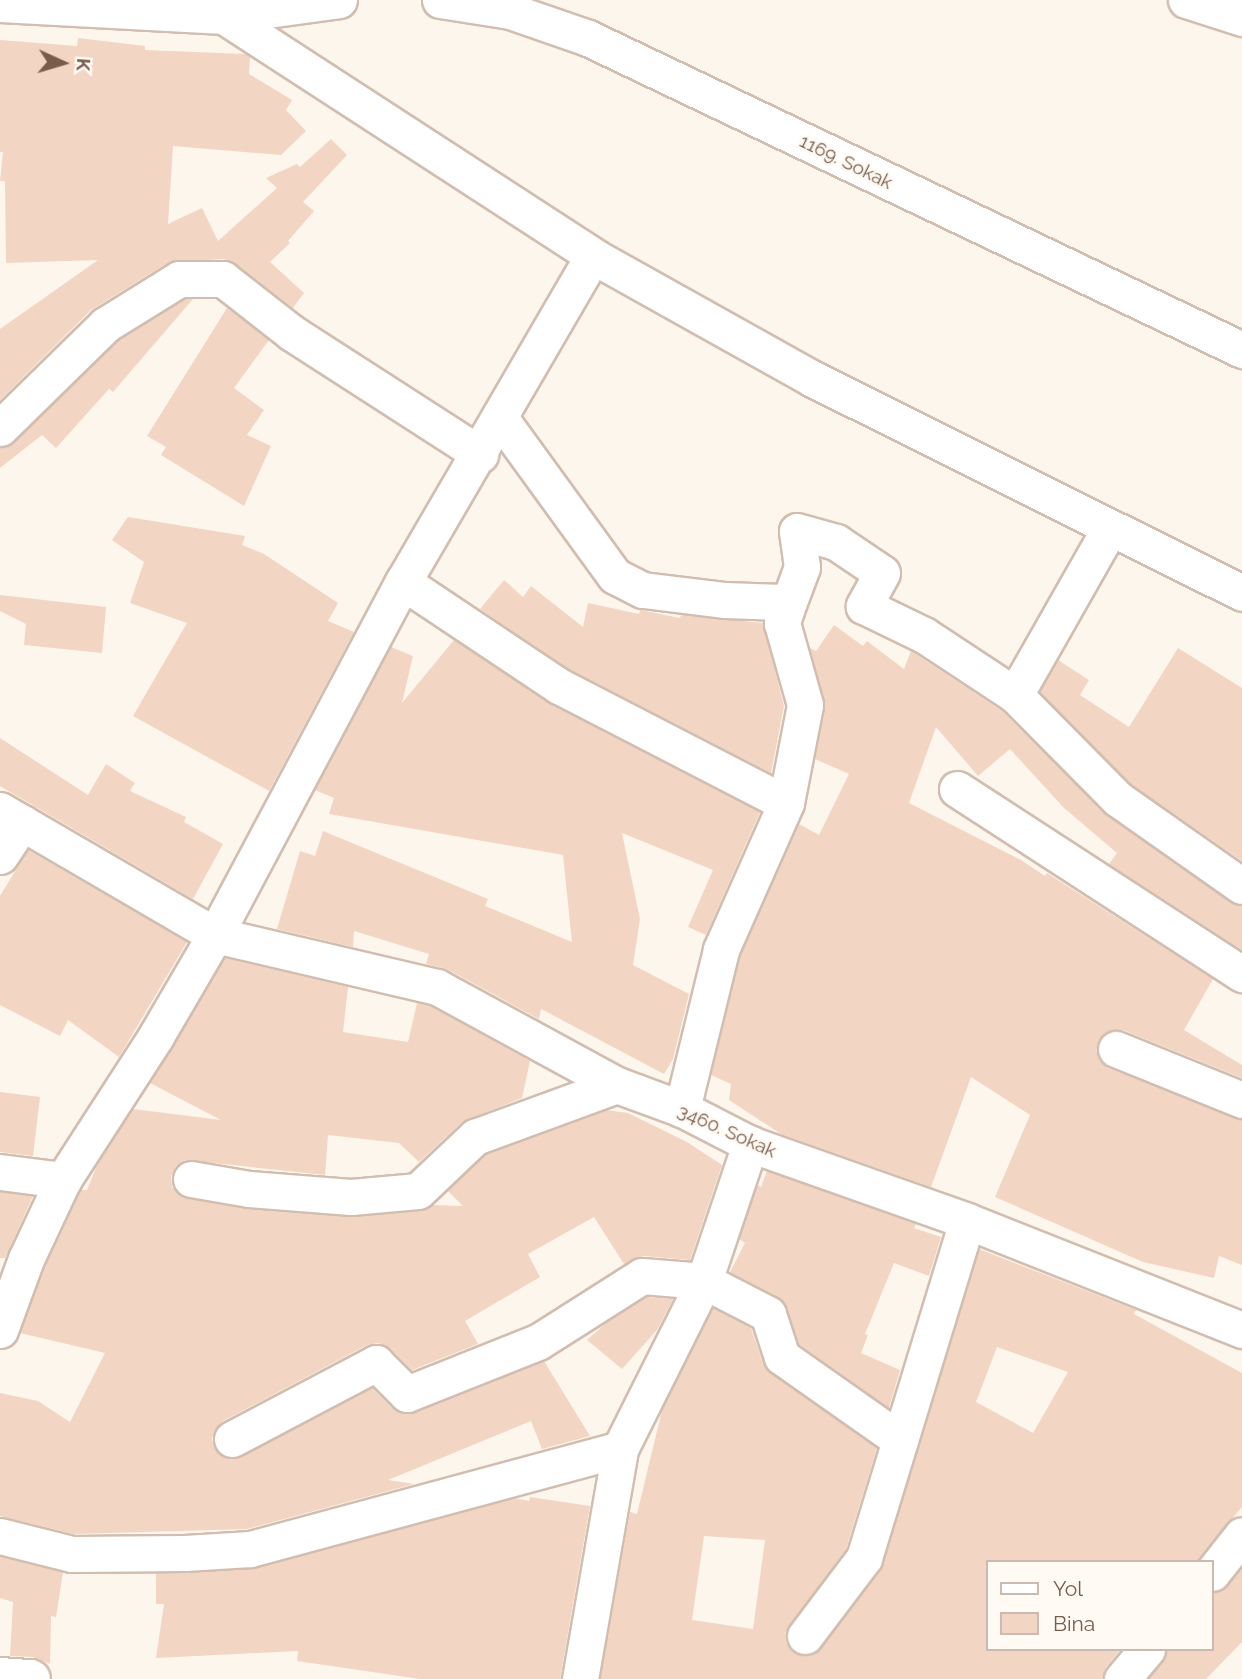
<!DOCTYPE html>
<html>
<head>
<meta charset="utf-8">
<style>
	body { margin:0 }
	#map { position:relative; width:1242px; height:1679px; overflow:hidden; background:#fdf6ec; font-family:Raleway,sans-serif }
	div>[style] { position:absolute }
	.building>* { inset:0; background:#f3d5c3 }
	.roads { filter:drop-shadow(2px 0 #d1beb0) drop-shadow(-2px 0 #d1beb0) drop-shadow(0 2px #d1beb0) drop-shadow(0 -2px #d1beb0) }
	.street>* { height:35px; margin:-17.5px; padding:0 17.5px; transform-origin:17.5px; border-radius:17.5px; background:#fff }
	.secondary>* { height:38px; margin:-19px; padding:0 19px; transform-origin:19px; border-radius:19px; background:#fff }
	span { translate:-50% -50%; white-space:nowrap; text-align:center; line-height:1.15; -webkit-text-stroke:5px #fffaf3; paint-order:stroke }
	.street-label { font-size:19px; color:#7a5c4d }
	.legend { position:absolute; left:986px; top:1560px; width:228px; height:91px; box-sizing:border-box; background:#fffaf3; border:2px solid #cabbb1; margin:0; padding:9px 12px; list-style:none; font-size:21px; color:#7a5c4d }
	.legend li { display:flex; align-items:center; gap:14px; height:35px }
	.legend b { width:35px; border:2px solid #cabbb1 }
	.north { position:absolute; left:28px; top:28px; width:70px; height:70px; -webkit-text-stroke:5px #fffaf3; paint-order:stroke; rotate:94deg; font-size:19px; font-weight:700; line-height:28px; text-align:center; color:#7a5c4d }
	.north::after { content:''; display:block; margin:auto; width:24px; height:32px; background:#7a5c4d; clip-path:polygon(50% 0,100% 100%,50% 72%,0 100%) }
</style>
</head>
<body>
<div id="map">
	<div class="building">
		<div style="clip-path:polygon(78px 38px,145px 46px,145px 50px,246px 54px,250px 57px,249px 74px,292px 100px,286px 110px,306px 131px,281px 155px,173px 146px,168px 224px,202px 208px,218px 241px,277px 188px,266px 178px,297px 164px,300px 167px,331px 139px,347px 155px,303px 202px,314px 211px,288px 241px,290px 243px,270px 262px,304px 293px,293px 308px,235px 263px,223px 259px,169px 262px,91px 310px,0 400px,0 329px,98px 260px,6px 263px,5px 181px,0 181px,3px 152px,0 152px,0 40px,77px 46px)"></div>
		<div style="clip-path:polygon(185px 299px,193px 299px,113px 392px,109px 389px,56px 448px,42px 435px,0 468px,0 448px,14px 442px,118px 341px)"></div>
		<div style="clip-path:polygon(227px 308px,269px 340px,234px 388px,264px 410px,247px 435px,271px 446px,244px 506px,161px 455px,166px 447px,147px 436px)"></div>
		<div style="clip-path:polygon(128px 517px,245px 536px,242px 545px,264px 554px,338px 603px,328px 621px,354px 632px,269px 791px,133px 716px,187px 623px,130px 603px,144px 562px,112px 540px)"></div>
		<div style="clip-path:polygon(504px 580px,523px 597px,531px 586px,583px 627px,588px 603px,639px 614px,640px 610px,680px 618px,681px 615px,763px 623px,784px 706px,771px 773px,569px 669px,480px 609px)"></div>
		<div style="clip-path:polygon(0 595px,106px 607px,102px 653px,24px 645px,26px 624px,0 611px)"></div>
		<div style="clip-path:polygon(834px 625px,863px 646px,867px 641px,904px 669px,911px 651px,914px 653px,1002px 711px,1106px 815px,1230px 902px,1242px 906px,1242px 950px,1109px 864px,1117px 853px,1064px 808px,1010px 749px,978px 776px,936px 727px,909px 803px,1021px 860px,1045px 876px,1047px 873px,1213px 979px,1184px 1030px,1242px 1065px,1242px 1078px,1123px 1030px,1104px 1033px,1098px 1041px,1096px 1051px,1100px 1061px,1108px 1068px,1242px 1120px,1242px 1265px,1219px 1256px,1214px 1278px,1143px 1262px,995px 1197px,1030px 1115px,971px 1077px,931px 1187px,781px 1134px,729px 1100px,731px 1084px,711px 1075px,740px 957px,799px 824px,819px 835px,849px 774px,815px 759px,824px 700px,810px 648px,816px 651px)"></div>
		<div style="clip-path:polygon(454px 640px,550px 704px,760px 812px,706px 935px,688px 927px,713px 870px,622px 833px,640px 919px,633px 965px,689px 994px,673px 1059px,664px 1074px,541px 1009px,539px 1019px,447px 969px,426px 964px,429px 954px,354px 931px,353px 947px,277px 929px,300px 851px,315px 856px,323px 831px,488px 899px,485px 906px,572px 942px,563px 855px,329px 814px,334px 798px,315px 790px,391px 647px,413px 656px,402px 703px)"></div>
		<div style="clip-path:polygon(1178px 648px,1242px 688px,1242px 861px,1131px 784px,1040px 692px,1058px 660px,1089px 680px,1080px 695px,1129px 727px)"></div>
		<div style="clip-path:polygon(0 738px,88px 795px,106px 764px,135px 783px,130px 791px,186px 817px,184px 822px,223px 844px,193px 899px,0 786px)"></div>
		<div style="clip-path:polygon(28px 850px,187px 942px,119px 1057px,68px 1020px,60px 1036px,0 1005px,0 896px)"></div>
		<div style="clip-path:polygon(225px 958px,348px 987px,343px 1032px,408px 1042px,417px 1003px,430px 1006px,530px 1061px,522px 1098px,462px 1122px,419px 1162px,399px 1143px,328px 1135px,325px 1175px,185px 1160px,176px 1166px,171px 1176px,172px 1187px,179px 1195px,247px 1209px,350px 1217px,420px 1211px,432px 1205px,463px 1206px,448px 1191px,486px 1154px,606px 1110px,628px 1113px,687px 1142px,722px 1165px,690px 1260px,644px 1256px,624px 1264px,594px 1217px,528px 1254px,540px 1277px,465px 1321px,478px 1344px,412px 1370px,390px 1348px,378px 1343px,367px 1345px,223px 1421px,215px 1429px,212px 1439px,215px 1449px,222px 1456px,241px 1457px,372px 1388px,393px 1409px,404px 1414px,414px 1413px,544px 1361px,590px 1436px,542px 1449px,531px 1421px,388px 1480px,414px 1484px,247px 1529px,74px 1534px,0 1516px,0 1393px,38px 1401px,70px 1422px,105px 1353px,20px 1333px,45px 1267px,81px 1190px,87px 1190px,98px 1163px,133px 1109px,221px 1120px,150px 1083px)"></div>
		<div style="clip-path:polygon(0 1092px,40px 1097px,33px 1156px,0 1152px)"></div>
		<div style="clip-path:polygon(767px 1171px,916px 1224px,914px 1228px,941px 1237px,929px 1276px,894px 1263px,865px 1334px,868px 1335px,861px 1353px,900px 1370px,889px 1408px,799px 1344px,787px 1308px,778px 1297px,730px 1272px,745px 1243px,739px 1239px,757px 1185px,761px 1187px)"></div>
		<div style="clip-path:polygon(0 1192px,33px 1196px,5px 1258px,0 1258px)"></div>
		<div style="clip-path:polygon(evenodd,979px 1249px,1136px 1310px,1134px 1314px,1242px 1373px,1242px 1507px,1196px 1562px,988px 1562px,988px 1649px,1121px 1649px,1106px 1667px,1102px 1679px,600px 1679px,630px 1512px,637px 1514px,662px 1410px,713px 1308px,751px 1328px,763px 1363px,770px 1373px,877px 1448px,846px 1549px,785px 1633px,786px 1643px,792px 1652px,802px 1656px,812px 1655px,821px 1648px,883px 1564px,979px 1249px,997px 1347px,1068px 1372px,1033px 1433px,976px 1402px,997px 1347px,979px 1249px,704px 1536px,765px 1540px,753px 1629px,692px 1620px,704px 1536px)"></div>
		<div style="clip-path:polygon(647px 1297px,673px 1299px,657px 1330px,622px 1369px,587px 1340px,606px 1323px)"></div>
		<div style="clip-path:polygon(530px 1497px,590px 1506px,560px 1679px,420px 1679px,297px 1661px,298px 1651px,156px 1658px,164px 1604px,156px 1604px,156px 1573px,255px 1568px,514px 1498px,529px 1501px)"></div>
		<div style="clip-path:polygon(0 1557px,63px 1572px,56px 1617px,51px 1616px,50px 1664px,33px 1657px,10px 1656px,13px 1602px,0 1598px)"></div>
		<div style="clip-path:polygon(1242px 1567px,1242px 1642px,1206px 1679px,1148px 1679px,1163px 1661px,1167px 1649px,1212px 1649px,1212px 1593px,1227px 1586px)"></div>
	</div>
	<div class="roads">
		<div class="street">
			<div style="left:440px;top:0;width:71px;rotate:8.9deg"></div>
			<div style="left:510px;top:11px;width:83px;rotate:19.1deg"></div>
			<div style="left:588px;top:38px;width:725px;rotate:25.5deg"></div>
			<div style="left:1186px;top:0;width:59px;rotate:17.8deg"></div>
			<div style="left:0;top:4px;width:224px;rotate:3.1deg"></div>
			<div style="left:224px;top:16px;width:116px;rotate:-7.9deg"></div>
			<div style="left:224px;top:16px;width:440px;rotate:33deg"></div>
			<div style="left:593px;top:256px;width:252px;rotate:29.2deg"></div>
			<div style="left:813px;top:379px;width:479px;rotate:26.5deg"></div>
			<div style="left:500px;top:418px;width:195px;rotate:54deg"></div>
			<div style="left:615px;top:576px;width:31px;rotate:27deg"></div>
			<div style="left:643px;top:590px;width:83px;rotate:7deg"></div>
			<div style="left:725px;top:600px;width:57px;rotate:2deg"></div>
			<div style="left:782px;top:602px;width:9px;rotate:63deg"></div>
			<div style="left:786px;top:610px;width:14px;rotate:107deg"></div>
			<div style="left:782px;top:623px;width:85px;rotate:74.3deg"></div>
			<div style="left:805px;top:705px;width:100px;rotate:101deg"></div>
			<div style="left:786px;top:803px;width:161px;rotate:113.9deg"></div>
			<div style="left:721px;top:950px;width:164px;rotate:103.8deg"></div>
			<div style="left:0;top:428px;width:147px;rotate:-44.4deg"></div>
			<div style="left:105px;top:325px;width:87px;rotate:-31.9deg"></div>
			<div style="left:179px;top:279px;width:44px"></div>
			<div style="left:223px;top:279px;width:88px;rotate:38deg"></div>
			<div style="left:292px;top:333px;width:224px;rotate:32.8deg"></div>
			<div style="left:403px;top:582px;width:187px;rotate:33.7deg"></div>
			<div style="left:559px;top:686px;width:255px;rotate:27.3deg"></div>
			<div style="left:786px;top:610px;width:46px;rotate:-69.6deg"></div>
			<div style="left:802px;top:567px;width:36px;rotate:-98deg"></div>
			<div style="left:797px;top:531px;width:41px;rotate:15.8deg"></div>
			<div style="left:836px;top:542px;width:55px;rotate:34deg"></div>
			<div style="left:882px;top:573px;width:38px;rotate:119deg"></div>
			<div style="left:864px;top:606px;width:67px;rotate:25.8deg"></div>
			<div style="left:924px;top:635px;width:109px;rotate:33.4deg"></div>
			<div style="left:1015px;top:695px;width:146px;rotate:45.3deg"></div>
			<div style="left:1118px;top:799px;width:151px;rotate:35.1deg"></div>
			<div style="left:1015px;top:695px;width:192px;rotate:-60.4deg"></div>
			<div style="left:957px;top:789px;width:340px;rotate:33deg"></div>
			<div style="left:0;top:810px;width:249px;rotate:30.2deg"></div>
			<div style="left:215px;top:935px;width:228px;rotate:13.2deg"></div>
			<div style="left:437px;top:987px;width:205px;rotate:28.6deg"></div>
			<div style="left:617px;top:1085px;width:69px;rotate:20.3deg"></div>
			<div style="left:682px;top:1109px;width:76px;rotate:27.2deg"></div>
			<div style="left:750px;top:1144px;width:230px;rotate:19.5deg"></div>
			<div style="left:967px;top:1221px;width:296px;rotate:21.6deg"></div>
			<div style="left:0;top:856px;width:40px;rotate:-56deg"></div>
			<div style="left:1116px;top:1049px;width:136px;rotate:22deg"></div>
			<div style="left:0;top:1172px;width:64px;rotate:7.2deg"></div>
			<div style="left:191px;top:1179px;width:59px;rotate:9.8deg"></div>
			<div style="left:249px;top:1189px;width:102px;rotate:4.5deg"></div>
			<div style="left:351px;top:1197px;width:67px;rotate:-5.1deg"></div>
			<div style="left:418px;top:1191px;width:79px;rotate:-43.5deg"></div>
			<div style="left:475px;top:1137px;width:151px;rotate:-20.1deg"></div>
			<div style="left:0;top:1330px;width:76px;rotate:-69.9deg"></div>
			<div style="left:26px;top:1259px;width:87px;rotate:-64.9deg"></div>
			<div style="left:63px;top:1180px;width:171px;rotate:-57.1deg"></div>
			<div style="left:156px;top:1036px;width:117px;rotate:-59.7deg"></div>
			<div style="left:215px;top:935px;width:400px;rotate:-62deg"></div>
			<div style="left:403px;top:582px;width:377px;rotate:-59.8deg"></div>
			<div style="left:232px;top:1439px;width:163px;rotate:-27.8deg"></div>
			<div style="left:376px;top:1363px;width:44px;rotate:45deg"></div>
			<div style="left:407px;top:1394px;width:141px;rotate:-21.7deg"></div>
			<div style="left:538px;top:1342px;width:123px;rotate:-32.4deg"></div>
			<div style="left:642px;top:1276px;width:62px;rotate:4.6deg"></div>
			<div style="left:704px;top:1281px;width:72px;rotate:27.3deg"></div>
			<div style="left:768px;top:1314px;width:45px;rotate:72deg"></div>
			<div style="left:782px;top:1357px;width:144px;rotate:35.1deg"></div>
			<div style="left:0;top:1536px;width:74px;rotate:14deg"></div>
			<div style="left:72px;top:1554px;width:113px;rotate:-0.5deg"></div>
			<div style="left:185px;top:1553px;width:65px;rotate:-3.5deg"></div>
			<div style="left:250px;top:1549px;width:383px;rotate:-15.1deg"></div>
			<div style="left:1212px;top:1573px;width:48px;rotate:-51.7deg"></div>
			<div style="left:805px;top:1636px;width:98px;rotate:-52.9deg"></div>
			<div style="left:864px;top:1558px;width:352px;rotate:-73deg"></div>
			<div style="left:580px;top:1679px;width:233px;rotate:-80.1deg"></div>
			<div style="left:620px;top:1449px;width:188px;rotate:-63.4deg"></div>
			<div style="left:704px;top:1281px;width:145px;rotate:-71.4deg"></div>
			<div style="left:1122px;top:1679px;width:39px;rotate:-50deg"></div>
		</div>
		<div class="secondary">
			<div style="left:0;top:1677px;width:31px;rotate:4deg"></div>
		</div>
	</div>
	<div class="street-label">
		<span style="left:846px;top:162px;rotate:26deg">1169. Sokak</span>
		<span style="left:727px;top:1131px;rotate:24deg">3460. Sokak</span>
	</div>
	<ul class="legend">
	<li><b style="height:9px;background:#fff"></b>Yol</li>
	<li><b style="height:19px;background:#f3d5c3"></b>Bina</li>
	</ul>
	<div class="north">K</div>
</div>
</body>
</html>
